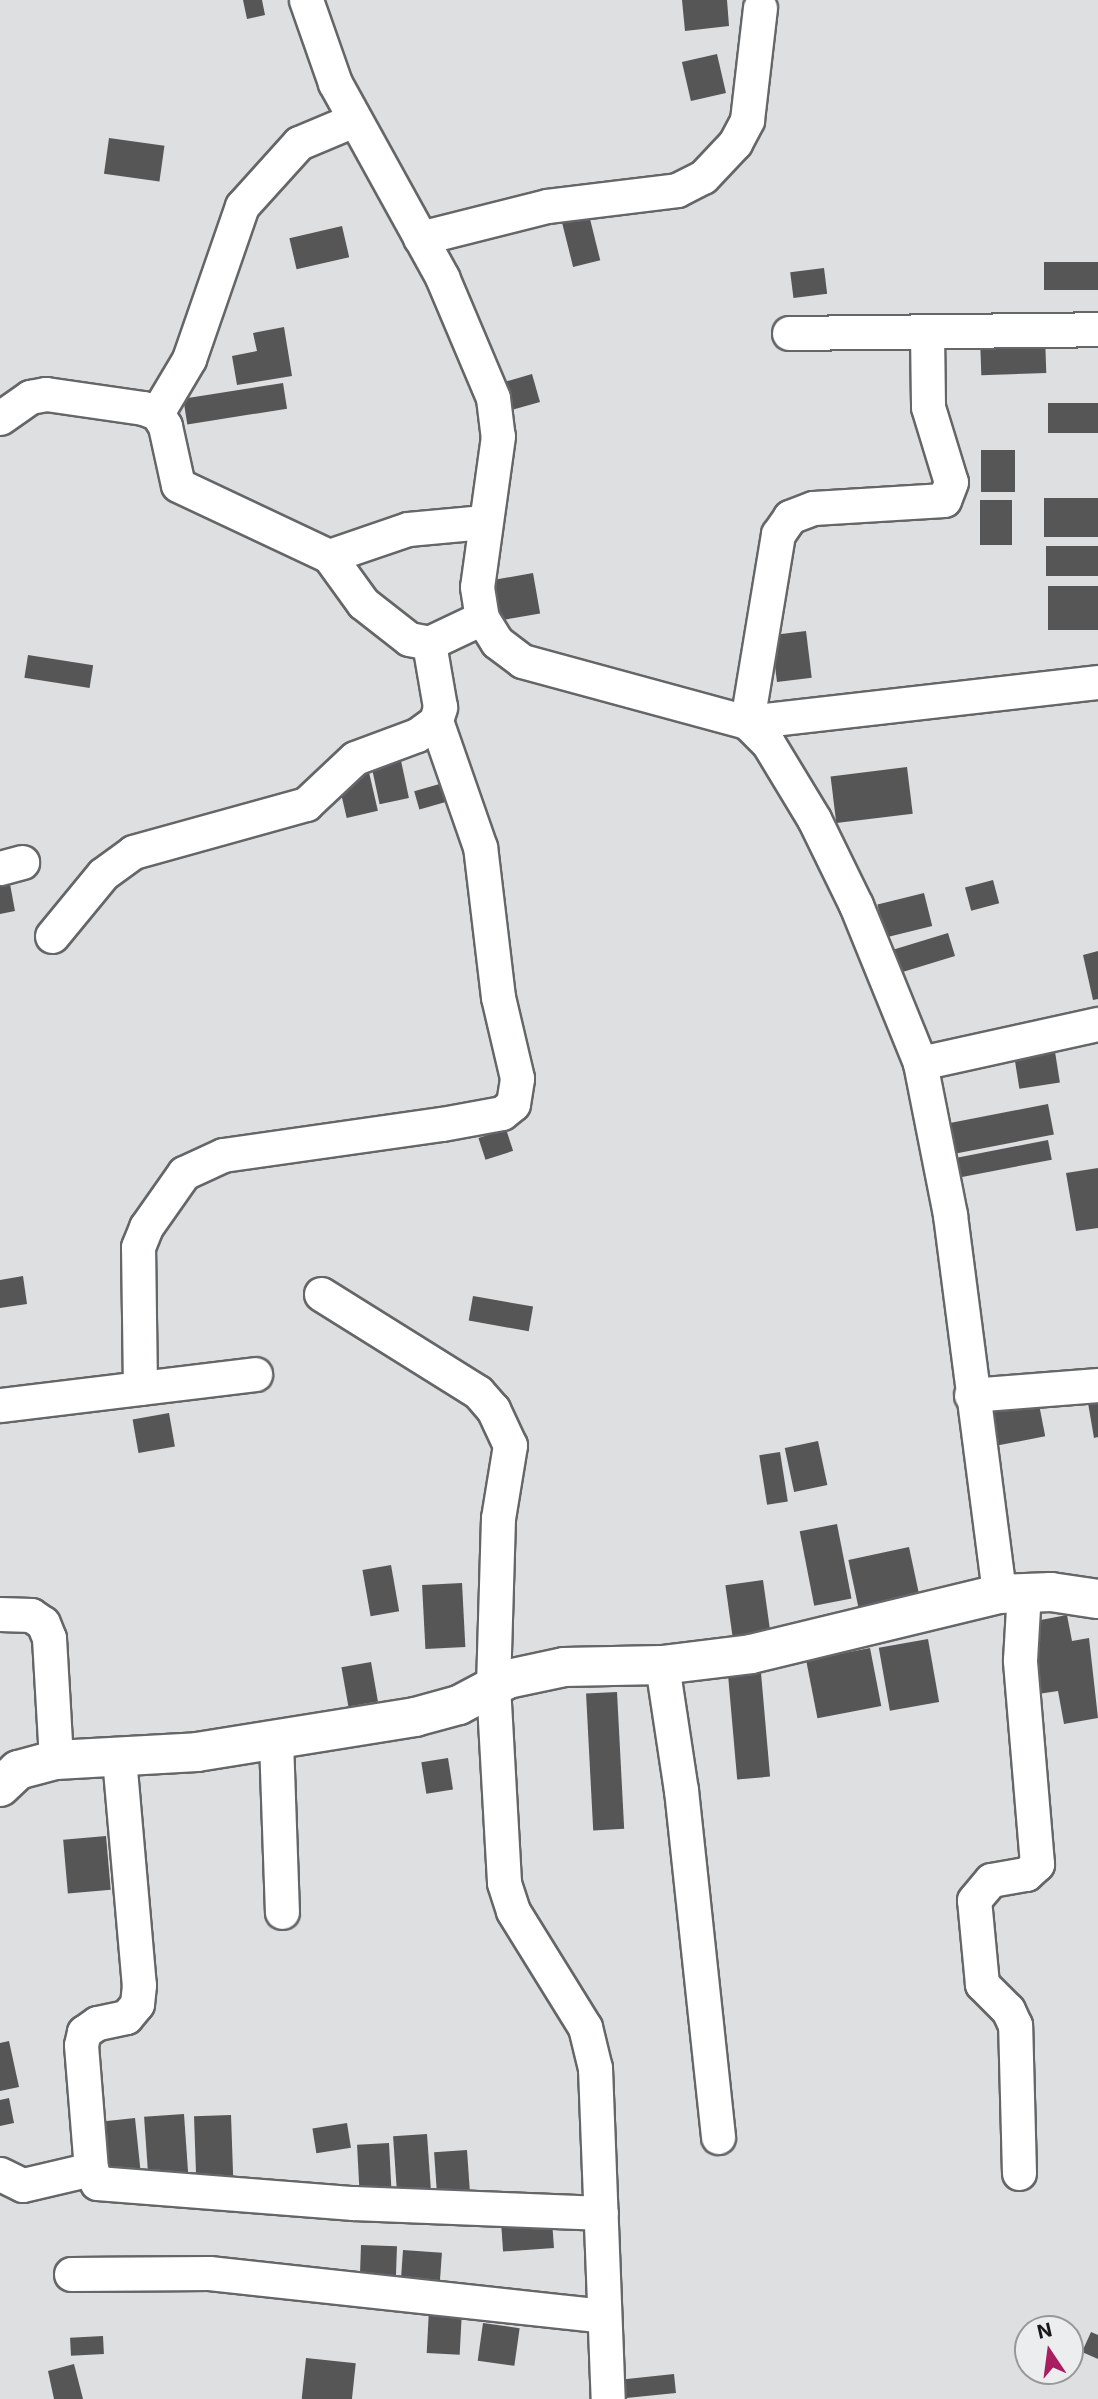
<!DOCTYPE html>
<html>
<head>
<meta charset="utf-8">
<style>
	body { margin:0 }
	#map { position:relative; width:1098px; height:2399px; overflow:hidden; background:#dedfe1; font-family:Inter,sans-serif }
	div>[style] { position:absolute }
	.building>* { inset:0; background:#565657; transform-origin:0 0 }
	.roads { filter:drop-shadow(2px 0 #656667) drop-shadow(-2px 0 #656667) drop-shadow(0 2px #656667) drop-shadow(0 -2px #656667) }
	.minor>* { height:33px; margin:-16.5px; padding:0 16.5px; transform-origin:16.5px; border-radius:16.5px; background:#fff }
	.tertiary>* { height:38px; margin:-19px; padding:0 19px; transform-origin:19px; border-radius:19px; background:#fff }
	span { translate:-50% -50%; white-space:nowrap; text-align:center; line-height:1.15; -webkit-text-stroke:7px #ecedee; paint-order:stroke }
	.north { position:absolute; left:1014px; top:2315px; width:70px; height:70px; box-sizing:border-box; background:#ecedee; border:2px solid #989899; border-radius:50%; rotate:347deg; font-size:19px; font-weight:700; line-height:28px; text-align:center; color:#19191a }
	.north::after { content:''; display:block; margin:auto; width:24px; height:32px; background:#a91e61; clip-path:polygon(50% 0,100% 100%,50% 72%,0 100%) }
</style>
</head>
<body>
<div id="map">
	<div class="building">
		<div style="clip-path:polygon(243px 0,262px 0,265px 15px,247px 19px)"></div>
		<div style="clip-path:polygon(682px 0,727px 0,729px 26px,685px 31px)"></div>
		<div style="left:717px;top:54px;width:40px;height:36px;rotate:77deg"></div>
		<div style="left:109px;top:138px;width:56px;height:36px;rotate:8deg"></div>
		<div style="left:586px;top:203px;width:59px;height:28px;rotate:76deg"></div>
		<div style="left:342px;top:226px;width:32px;height:54px;rotate:77deg"></div>
		<div style="left:1098px;top:262px;width:28px;height:54px;rotate:90deg"></div>
		<div style="left:824px;top:268px;width:26px;height:34px;rotate:83deg"></div>
		<div style="clip-path:polygon(284px 327px,292px 376px,237px 385px,232px 356px,257px 351px,253px 333px)"></div>
		<div style="left:1045px;top:336px;width:37px;height:65px;rotate:88deg"></div>
		<div style="left:532px;top:374px;width:29px;height:35px;rotate:74deg"></div>
		<div style="left:283px;top:383px;width:26px;height:101px;rotate:81deg"></div>
		<div style="left:1098px;top:403px;width:30px;height:50px;rotate:90deg"></div>
		<div style="left:981px;top:450px;width:34px;height:42px"></div>
		<div style="left:1098px;top:498px;width:39px;height:54px;rotate:90deg"></div>
		<div style="left:980px;top:500px;width:32px;height:45px"></div>
		<div style="left:1098px;top:546px;width:30px;height:52px;rotate:90deg"></div>
		<div style="left:533px;top:573px;width:41px;height:42px;rotate:80deg"></div>
		<div style="left:1048px;top:586px;width:50px;height:44px"></div>
		<div style="left:806px;top:631px;width:47px;height:35px;rotate:83deg"></div>
		<div style="left:28px;top:655px;width:66px;height:23px;rotate:9deg"></div>
		<div style="left:400px;top:756px;width:43px;height:30px;rotate:78deg"></div>
		<div style="left:907px;top:767px;width:47px;height:77px;rotate:83deg"></div>
		<div style="left:368px;top:768px;width:44px;height:32px;rotate:77deg"></div>
		<div style="left:443px;top:783px;width:19px;height:30px;rotate:74deg"></div>
		<div style="left:993px;top:880px;width:24px;height:29px;rotate:75deg"></div>
		<div style="clip-path:polygon(10px 884px,15px 911px,0 914px,0 886px)"></div>
		<div style="left:924px;top:893px;width:34px;height:48px;rotate:76deg"></div>
		<div style="left:948px;top:933px;width:24px;height:66px;rotate:73deg"></div>
		<div style="clip-path:polygon(1098px 951px,1098px 999px,1093px 1000px,1083px 955px)"></div>
		<div style="left:1053px;top:1039px;width:44px;height:41px;rotate:81deg"></div>
		<div style="left:1048px;top:1104px;width:31px;height:113px;rotate:79deg"></div>
		<div style="left:506px;top:1129px;width:23px;height:29px;rotate:72deg"></div>
		<div style="left:1048px;top:1140px;width:20px;height:102px;rotate:79deg"></div>
		<div style="clip-path:polygon(1098px 1168px,1098px 1228px,1076px 1231px,1066px 1173px)"></div>
		<div style="clip-path:polygon(23px 1276px,27px 1304px,0 1308px,0 1280px)"></div>
		<div style="left:473px;top:1296px;width:61px;height:25px;rotate:10deg"></div>
		<div style="left:1037px;top:1394px;width:43px;height:62px;rotate:79deg"></div>
		<div style="clip-path:polygon(1098px 1401px,1098px 1437px,1094px 1438px,1088px 1403px)"></div>
		<div style="left:169px;top:1413px;width:34px;height:37px;rotate:80deg"></div>
		<div style="left:818px;top:1441px;width:45px;height:34px;rotate:78deg"></div>
		<div style="left:780px;top:1452px;width:50px;height:21px;rotate:81deg"></div>
		<div style="left:837px;top:1524px;width:76px;height:38px;rotate:79deg"></div>
		<div style="left:909px;top:1547px;width:55px;height:62px;rotate:78deg"></div>
		<div style="left:391px;top:1565px;width:47px;height:29px;rotate:80deg"></div>
		<div style="left:763px;top:1580px;width:51px;height:38px;rotate:82deg"></div>
		<div style="left:462px;top:1583px;width:64px;height:40px;rotate:87deg"></div>
		<div style="clip-path:polygon(1067px 1615px,1072px 1641px,1089px 1638px,1098px 1718px,1064px 1724px,1058px 1691px,1038px 1694px,1025px 1623px)"></div>
		<div style="left:928px;top:1639px;width:64px;height:50px;rotate:80deg"></div>
		<div style="left:870px;top:1648px;width:59px;height:65px;rotate:79deg"></div>
		<div style="left:371px;top:1662px;width:40px;height:30px;rotate:80deg"></div>
		<div style="left:761px;top:1673px;width:104px;height:33px;rotate:85deg"></div>
		<div style="left:617px;top:1692px;width:137px;height:31px;rotate:87deg"></div>
		<div style="left:448px;top:1758px;width:32px;height:27px;rotate:81deg"></div>
		<div style="left:106px;top:1836px;width:54px;height:43px;rotate:85deg"></div>
		<div style="clip-path:polygon(9px 2041px,19px 2087px,0 2091px,0 2043px)"></div>
		<div style="clip-path:polygon(9px 2098px,14px 2123px,0 2126px,0 2100px)"></div>
		<div style="left:184px;top:2114px;width:59px;height:40px;rotate:86deg"></div>
		<div style="left:231px;top:2115px;width:61px;height:37px;rotate:88deg"></div>
		<div style="left:135px;top:2118px;width:56px;height:40px;rotate:84deg"></div>
		<div style="left:347px;top:2123px;width:25px;height:35px;rotate:81deg"></div>
		<div style="left:427px;top:2134px;width:61px;height:34px;rotate:86deg"></div>
		<div style="left:389px;top:2143px;width:44px;height:32px;rotate:87deg"></div>
		<div style="left:467px;top:2150px;width:42px;height:33px;rotate:86deg"></div>
		<div style="left:552px;top:2220px;width:28px;height:51px;rotate:86deg"></div>
		<div style="left:361px;top:2245px;width:36px;height:29px;rotate:2deg"></div>
		<div style="left:403px;top:2250px;width:39px;height:28px;rotate:4deg"></div>
		<div style="left:429px;top:2309px;width:33px;height:44px;rotate:3deg"></div>
		<div style="left:483px;top:2323px;width:37px;height:38px;rotate:8deg"></div>
		<div style="clip-path:polygon(1091px 2332px,1098px 2335px,1098px 2359px,1082px 2352px)"></div>
		<div style="left:103px;top:2336px;width:18px;height:33px;rotate:87deg"></div>
		<div style="left:306px;top:2358px;width:50px;height:41px;rotate:6deg"></div>
		<div style="clip-path:polygon(74px 2364px,83px 2399px,54px 2399px,48px 2371px)"></div>
		<div style="left:674px;top:2374px;width:19px;height:50px;rotate:84deg"></div>
	</div>
	<div class="roads">
		<div class="minor">
			<div style="left:306px;top:0;width:88px;rotate:70.7deg"></div>
			<div style="left:335px;top:83px;width:222px;rotate:61.1deg"></div>
			<div style="left:442px;top:277px;width:131px;rotate:67.1deg"></div>
			<div style="left:493px;top:398px;width:38px;rotate:83deg"></div>
			<div style="left:498px;top:436px;width:152px;rotate:97.9deg"></div>
			<div style="left:477px;top:587px;width:31px;rotate:81deg"></div>
			<div style="left:482px;top:618px;width:28px;rotate:58deg"></div>
			<div style="left:497px;top:642px;width:31px;rotate:37deg"></div>
			<div style="left:522px;top:661px;width:233px;rotate:15.2deg"></div>
			<div style="left:747px;top:722px;width:30px;rotate:45deg"></div>
			<div style="left:768px;top:743px;width:89px;rotate:58.8deg"></div>
			<div style="left:814px;top:819px;width:96px;rotate:64deg"></div>
			<div style="left:856px;top:905px;width:170px;rotate:67.9deg"></div>
			<div style="left:920px;top:1063px;width:155px;rotate:78.8deg"></div>
			<div style="left:950px;top:1215px;width:382px;rotate:82.6deg"></div>
			<div style="left:420px;top:238px;width:131px;rotate:-14.1deg"></div>
			<div style="left:547px;top:206px;width:131px;rotate:-7deg"></div>
			<div style="left:677px;top:190px;width:29px;rotate:-27deg"></div>
			<div style="left:703px;top:177px;width:47px;rotate:-46.7deg"></div>
			<div style="left:735px;top:143px;width:26px;rotate:-62deg"></div>
			<div style="left:747px;top:120px;width:113px;rotate:-83.4deg"></div>
			<div style="left:789px;top:333px;width:309px;rotate:-0.7deg"></div>
			<div style="left:927px;top:333px;width:74px;rotate:89.2deg"></div>
			<div style="left:928px;top:407px;width:78px;rotate:73deg"></div>
			<div style="left:951px;top:482px;width:19px;rotate:111deg"></div>
			<div style="left:944px;top:500px;width:131px;rotate:176.5deg"></div>
			<div style="left:813px;top:508px;width:25px;rotate:159deg"></div>
			<div style="left:790px;top:517px;width:21px;rotate:125deg"></div>
			<div style="left:778px;top:534px;width:191px;rotate:99.4deg"></div>
			<div style="left:747px;top:722px;width:353px;rotate:-6.5deg"></div>
			<div style="left:157px;top:413px;width:63px;rotate:-59.3deg"></div>
			<div style="left:189px;top:359px;width:162px;rotate:-70.9deg"></div>
			<div style="left:242px;top:206px;width:85px;rotate:-47.9deg"></div>
			<div style="left:299px;top:143px;width:60px;rotate:-22.7deg"></div>
			<div style="left:0;top:418px;width:37px;rotate:-35deg"></div>
			<div style="left:30px;top:397px;width:16px;rotate:-11deg"></div>
			<div style="left:46px;top:394px;width:98px;rotate:8.2deg"></div>
			<div style="left:143px;top:408px;width:15px;rotate:20deg"></div>
			<div style="left:157px;top:413px;width:15px;rotate:58deg"></div>
			<div style="left:165px;top:426px;width:60px;rotate:77.6deg"></div>
			<div style="left:178px;top:485px;width:167px;rotate:25.2deg"></div>
			<div style="left:329px;top:556px;width:58px;rotate:54.1deg"></div>
			<div style="left:363px;top:603px;width:58px;rotate:38deg"></div>
			<div style="left:409px;top:639px;width:20px;rotate:11deg"></div>
			<div style="left:429px;top:643px;width:59px;rotate:-25.3deg"></div>
			<div style="left:329px;top:556px;width:83px;rotate:-18.9deg"></div>
			<div style="left:408px;top:529px;width:76px;rotate:-5.3deg"></div>
			<div style="left:0;top:868px;width:23px;rotate:-15deg"></div>
			<div style="left:52px;top:936px;width:80px;rotate:-50.6deg"></div>
			<div style="left:103px;top:874px;width:37px;rotate:-36deg"></div>
			<div style="left:133px;top:852px;width:180px;rotate:-15.5deg"></div>
			<div style="left:306px;top:804px;width:67px;rotate:-43.2deg"></div>
			<div style="left:355px;top:758px;width:66px;rotate:-20.4deg"></div>
			<div style="left:417px;top:735px;width:24px;rotate:-36deg"></div>
			<div style="left:436px;top:721px;width:15px;rotate:-74deg"></div>
			<div style="left:440px;top:707px;width:65px;rotate:-99.8deg"></div>
			<div style="left:920px;top:1063px;width:182px;rotate:-12.4deg"></div>
			<div style="left:321px;top:1294px;width:185px;rotate:32deg"></div>
			<div style="left:478px;top:1392px;width:23px;rotate:49deg"></div>
			<div style="left:493px;top:1409px;width:40px;rotate:65deg"></div>
			<div style="left:510px;top:1445px;width:74px;rotate:99.3deg"></div>
			<div style="left:498px;top:1518px;width:167px;rotate:91.7deg"></div>
			<div style="left:493px;top:1685px;width:198px;rotate:86.8deg"></div>
			<div style="left:504px;top:1883px;width:29px;rotate:72deg"></div>
			<div style="left:513px;top:1911px;width:137px;rotate:58.2deg"></div>
			<div style="left:585px;top:2027px;width:42px;rotate:76.3deg"></div>
			<div style="left:595px;top:2068px;width:331px;rotate:87.8deg"></div>
			<div style="left:140px;top:1388px;width:141px;rotate:-90.8deg"></div>
			<div style="left:138px;top:1247px;width:22px;rotate:-68deg"></div>
			<div style="left:146px;top:1227px;width:66px;rotate:-54.9deg"></div>
			<div style="left:184px;top:1173px;width:43px;rotate:-24.8deg"></div>
			<div style="left:223px;top:1155px;width:221px;rotate:-8.1deg"></div>
			<div style="left:442px;top:1124px;width:61px;rotate:-10.4deg"></div>
			<div style="left:502px;top:1113px;width:14px;rotate:-39deg"></div>
			<div style="left:513px;top:1104px;width:26px;rotate:-81deg"></div>
			<div style="left:517px;top:1078px;width:83px;rotate:-103.2deg"></div>
			<div style="left:498px;top:997px;width:151px;rotate:-96.8deg"></div>
			<div style="left:480px;top:847px;width:133px;rotate:-109.2deg"></div>
			<div style="left:971px;top:1395px;width:127px;rotate:-4.5deg"></div>
			<div style="left:0;top:1405px;width:257px;rotate:-6.9deg"></div>
			<div style="left:0;top:1614px;width:31px;rotate:2deg"></div>
			<div style="left:31px;top:1615px;width:14px;rotate:34deg"></div>
			<div style="left:43px;top:1623px;width:16px;rotate:68deg"></div>
			<div style="left:49px;top:1638px;width:122px;rotate:86.7deg"></div>
			<div style="left:662px;top:1665px;width:126px;rotate:81.4deg"></div>
			<div style="left:681px;top:1790px;width:349px;rotate:83.9deg"></div>
			<div style="left:276px;top:1741px;width:171px;rotate:88deg"></div>
			<div style="left:119px;top:1758px;width:228px;rotate:85deg"></div>
			<div style="left:139px;top:1985px;width:19px;rotate:96deg"></div>
			<div style="left:137px;top:2004px;width:17px;rotate:130deg"></div>
			<div style="left:126px;top:2017px;width:30px;rotate:168deg"></div>
			<div style="left:97px;top:2023px;width:16px;rotate:145deg"></div>
			<div style="left:84px;top:2032px;width:13px;rotate:103deg"></div>
			<div style="left:81px;top:2045px;width:124px;rotate:85.4deg"></div>
			<div style="left:91px;top:2169px;width:15px;rotate:67deg"></div>
			<div style="left:97px;top:2183px;width:257px;rotate:4.5deg"></div>
			<div style="left:353px;top:2203px;width:248px;rotate:2.3deg"></div>
			<div style="left:1019px;top:2173px;width:148px;rotate:-91.5deg"></div>
			<div style="left:1015px;top:2025px;width:17px;rotate:-115deg"></div>
			<div style="left:1008px;top:2010px;width:37px;rotate:-135deg"></div>
			<div style="left:982px;top:1984px;width:84px;rotate:-95.4deg"></div>
			<div style="left:974px;top:1900px;width:26px;rotate:-50deg"></div>
			<div style="left:991px;top:1880px;width:36px;rotate:-10deg"></div>
			<div style="left:1026px;top:1874px;width:15px;rotate:-42deg"></div>
			<div style="left:1037px;top:1864px;width:205px;rotate:-94.8deg"></div>
			<div style="left:1020px;top:1660px;width:69px;rotate:-86.7deg"></div>
			<div style="left:0;top:2174px;width:25px;rotate:26deg"></div>
			<div style="left:23px;top:2185px;width:70px;rotate:-13.2deg"></div>
			<div style="left:71px;top:2274px;width:138px;rotate:-0.4deg"></div>
			<div style="left:209px;top:2273px;width:395px;rotate:6.2deg"></div>
		</div>
		<div class="tertiary">
			<div style="left:0;top:1787px;width:25px;rotate:-43deg"></div>
			<div style="left:18px;top:1770px;width:39px;rotate:-15deg"></div>
			<div style="left:56px;top:1760px;width:141px;rotate:-3.2deg"></div>
			<div style="left:197px;top:1752px;width:221px;rotate:-9.1deg"></div>
			<div style="left:415px;top:1717px;width:46px;rotate:-15.3deg"></div>
			<div style="left:459px;top:1705px;width:55px;rotate:-28deg"></div>
			<div style="left:508px;top:1679px;width:57px;rotate:-12.1deg"></div>
			<div style="left:564px;top:1667px;width:98px;rotate:-1.2deg"></div>
			<div style="left:662px;top:1665px;width:90px;rotate:-7deg"></div>
			<div style="left:751px;top:1654px;width:255px;rotate:-13.6deg"></div>
			<div style="left:999px;top:1594px;width:52px;rotate:-2.2deg"></div>
			<div style="left:1051px;top:1592px;width:48px;rotate:8.5deg"></div>
		</div>
	</div>
	<div class="north">N</div>
</div>
</body>
</html>
